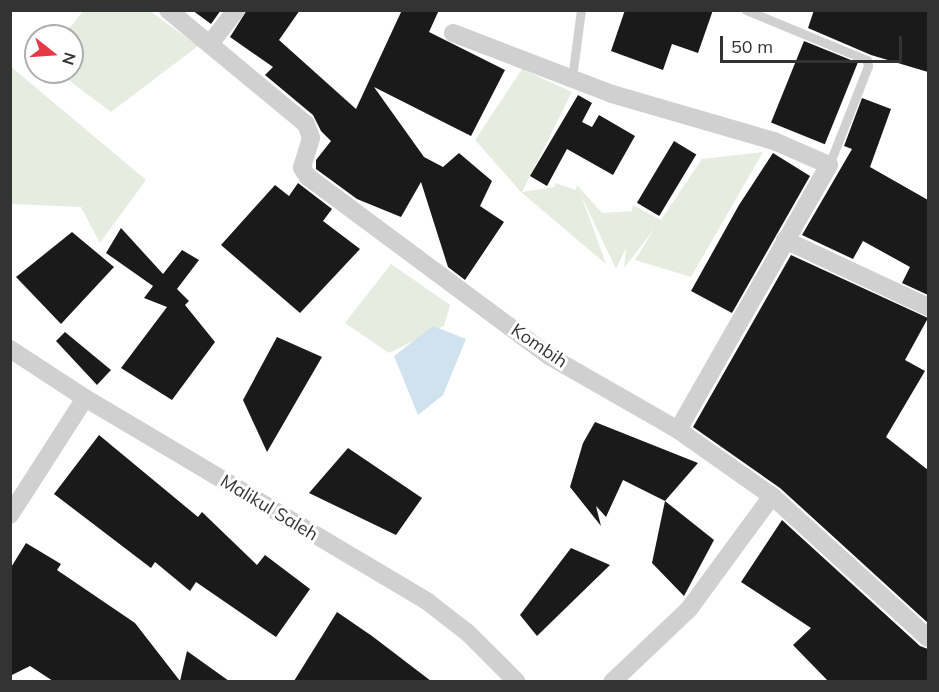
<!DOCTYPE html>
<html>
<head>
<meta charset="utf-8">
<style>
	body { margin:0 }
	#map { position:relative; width:939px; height:692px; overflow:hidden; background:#fff; font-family:Mulish,sans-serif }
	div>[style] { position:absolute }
	.green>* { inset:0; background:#e6ecdf }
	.water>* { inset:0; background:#cfe2ee }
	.building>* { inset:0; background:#1a1a1a; transform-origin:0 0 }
	.lane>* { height:9px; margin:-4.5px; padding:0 4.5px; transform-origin:4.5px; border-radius:4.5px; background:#d0d0d0 }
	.street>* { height:18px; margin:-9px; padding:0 9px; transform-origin:9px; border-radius:9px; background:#d0d0d0 }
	span { translate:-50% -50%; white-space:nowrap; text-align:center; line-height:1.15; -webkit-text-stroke:6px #fff; paint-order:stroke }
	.street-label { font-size:18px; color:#333 }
	.frame { position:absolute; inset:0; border:12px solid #333; pointer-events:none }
	.north { position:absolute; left:24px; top:24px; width:60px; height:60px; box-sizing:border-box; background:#fff; border:2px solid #adadad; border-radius:50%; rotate:107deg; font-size:16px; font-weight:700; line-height:24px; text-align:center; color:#333 }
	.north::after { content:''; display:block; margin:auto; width:21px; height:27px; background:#e63946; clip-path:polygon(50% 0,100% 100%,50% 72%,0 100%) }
	.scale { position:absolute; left:720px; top:36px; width:182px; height:27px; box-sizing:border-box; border:3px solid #333; border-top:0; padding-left:8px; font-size:18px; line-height:21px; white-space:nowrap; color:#333; -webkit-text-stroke:4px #fff; paint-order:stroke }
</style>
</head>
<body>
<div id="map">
	<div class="green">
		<div style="clip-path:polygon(83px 11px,150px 11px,198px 46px,111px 112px,58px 72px,72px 72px,72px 36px,63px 36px)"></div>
		<div style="clip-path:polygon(10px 66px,146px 180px,100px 243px,81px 207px,11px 204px)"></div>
		<div style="clip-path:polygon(522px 69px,572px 92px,522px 192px,555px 187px,555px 183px,576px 190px,577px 185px,602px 213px,632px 211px,633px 205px,661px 220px,702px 159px,763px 152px,691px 277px,635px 260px,655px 228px,624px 268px,626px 248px,616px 269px,581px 195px,606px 264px,521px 192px,475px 140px)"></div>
		<div style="clip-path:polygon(391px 264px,450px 305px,444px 326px,389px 353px,345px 323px)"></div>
	</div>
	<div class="water">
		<div style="clip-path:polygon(433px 326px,466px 339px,443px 395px,418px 415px,394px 356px)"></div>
	</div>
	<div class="building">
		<div style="clip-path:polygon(192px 10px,221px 10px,211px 24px)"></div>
		<div style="clip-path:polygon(247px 10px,300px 10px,279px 40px,356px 109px,402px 10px,439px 10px,429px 32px,505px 70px,471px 136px,374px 87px,424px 157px,443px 167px,459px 153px,492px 181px,480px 206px,504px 222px,465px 280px,448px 267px,421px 182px,401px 217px,357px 199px,316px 169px,316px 160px,331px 141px,321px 131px,313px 115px,265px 75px,273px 67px,230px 37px)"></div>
		<div style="clip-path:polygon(625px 10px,713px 10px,698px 53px,672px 44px,663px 70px,611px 51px)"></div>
		<div style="clip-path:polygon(814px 10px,928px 10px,928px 72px,871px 55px,808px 28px)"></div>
		<div style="left:804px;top:41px;width:58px;height:88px;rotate:22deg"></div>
		<div style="clip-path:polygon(578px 95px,592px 103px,582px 122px,592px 127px,599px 115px,635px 136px,613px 175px,567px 149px,547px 186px,530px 176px)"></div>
		<div style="clip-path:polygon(862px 98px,891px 109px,870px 167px,928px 200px,928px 295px,902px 283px,910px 267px,863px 241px,853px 259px,802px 235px,852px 149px,844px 146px)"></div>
		<div style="left:674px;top:141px;width:26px;height:72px;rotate:31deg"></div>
		<div style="clip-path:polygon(773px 153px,810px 176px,732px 313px,691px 291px,739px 205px)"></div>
		<div style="clip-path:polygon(298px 183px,332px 209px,323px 221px,360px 249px,300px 313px,221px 245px,275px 185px,289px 196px)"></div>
		<div style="clip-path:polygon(121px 228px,163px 274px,182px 250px,199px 260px,177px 289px,189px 301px,185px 305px,215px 342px,172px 400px,121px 368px,167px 307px,144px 298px,153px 286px,106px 253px)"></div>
		<div style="clip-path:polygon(72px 232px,114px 267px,61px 324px,16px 277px)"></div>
		<div style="clip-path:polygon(791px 255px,928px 318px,905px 360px,925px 371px,886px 437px,928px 470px,928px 623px,780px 488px,693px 427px)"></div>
		<div style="clip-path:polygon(65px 332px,111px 370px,97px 385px,56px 341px)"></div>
		<div style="clip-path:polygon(277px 337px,322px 357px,267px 452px,243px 400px)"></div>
		<div style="clip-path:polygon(595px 422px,698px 463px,665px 501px,623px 480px,606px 517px,596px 506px,601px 526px,570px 487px,583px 443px)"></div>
		<div style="clip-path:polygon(99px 435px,198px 517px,202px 512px,257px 565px,265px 555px,310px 589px,276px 637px,196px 582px,190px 591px,155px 562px,151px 568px,54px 494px)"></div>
		<div style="clip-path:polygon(348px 448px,422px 498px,396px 535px,309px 493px)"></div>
		<div style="clip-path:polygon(665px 501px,714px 540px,684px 596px,652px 563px)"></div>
		<div style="clip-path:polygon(782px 520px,920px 646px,928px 649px,928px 681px,828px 681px,793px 645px,811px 628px,741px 582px)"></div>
		<div style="clip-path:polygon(26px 543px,61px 564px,57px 570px,135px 623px,180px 681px,53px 681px,30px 666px,10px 676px,10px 569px)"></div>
		<div style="clip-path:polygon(571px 548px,610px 565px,537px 636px,520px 615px)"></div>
		<div style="clip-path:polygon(337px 612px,372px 636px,431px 681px,294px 681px)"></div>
		<div style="clip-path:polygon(187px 651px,229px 681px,180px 681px)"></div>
	</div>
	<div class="lane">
		<div style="left:746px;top:10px;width:131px;rotate:22.5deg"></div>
		<div style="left:867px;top:60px;width:6px;rotate:81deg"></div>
		<div style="left:868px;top:66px;width:106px;rotate:111.5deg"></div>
		<div style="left:572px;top:78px;width:69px;rotate:-82.5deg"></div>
	</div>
	<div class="street">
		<div style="left:168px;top:10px;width:179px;rotate:39.6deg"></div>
		<div style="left:306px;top:124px;width:15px;rotate:70deg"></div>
		<div style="left:311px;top:138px;width:31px;rotate:107deg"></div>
		<div style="left:302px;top:168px;width:11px;rotate:56deg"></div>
		<div style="left:308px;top:177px;width:300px;rotate:36.6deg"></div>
		<div style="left:549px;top:356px;width:149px;rotate:29.8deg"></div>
		<div style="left:678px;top:430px;width:115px;rotate:35.1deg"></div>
		<div style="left:772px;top:496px;width:140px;rotate:126.3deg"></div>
		<div style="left:689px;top:609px;width:106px;rotate:136.5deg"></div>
		<div style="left:453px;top:33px;width:170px;rotate:21deg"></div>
		<div style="left:612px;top:94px;width:169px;rotate:16.2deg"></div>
		<div style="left:774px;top:141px;width:60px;rotate:23.6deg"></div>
		<div style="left:829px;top:165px;width:305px;rotate:119.7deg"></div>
		<div style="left:210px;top:44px;width:43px;rotate:-52.6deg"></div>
		<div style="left:785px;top:240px;width:158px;rotate:25.1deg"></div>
		<div style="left:10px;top:349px;width:90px;rotate:33.2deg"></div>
		<div style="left:85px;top:398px;width:399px;rotate:30.7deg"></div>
		<div style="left:428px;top:602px;width:51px;rotate:37.8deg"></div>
		<div style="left:468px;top:633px;width:69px;rotate:45deg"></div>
		<div style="left:772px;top:496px;width:211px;rotate:42.3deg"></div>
		<div style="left:10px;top:515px;width:139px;rotate:-57.3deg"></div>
	</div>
	<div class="street-label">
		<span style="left:539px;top:346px;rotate:34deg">Kombih</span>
		<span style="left:269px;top:508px;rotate:31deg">Malikul Saleh</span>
	</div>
	<div class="frame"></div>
	<div class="north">N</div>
	<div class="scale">50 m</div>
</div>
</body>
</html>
